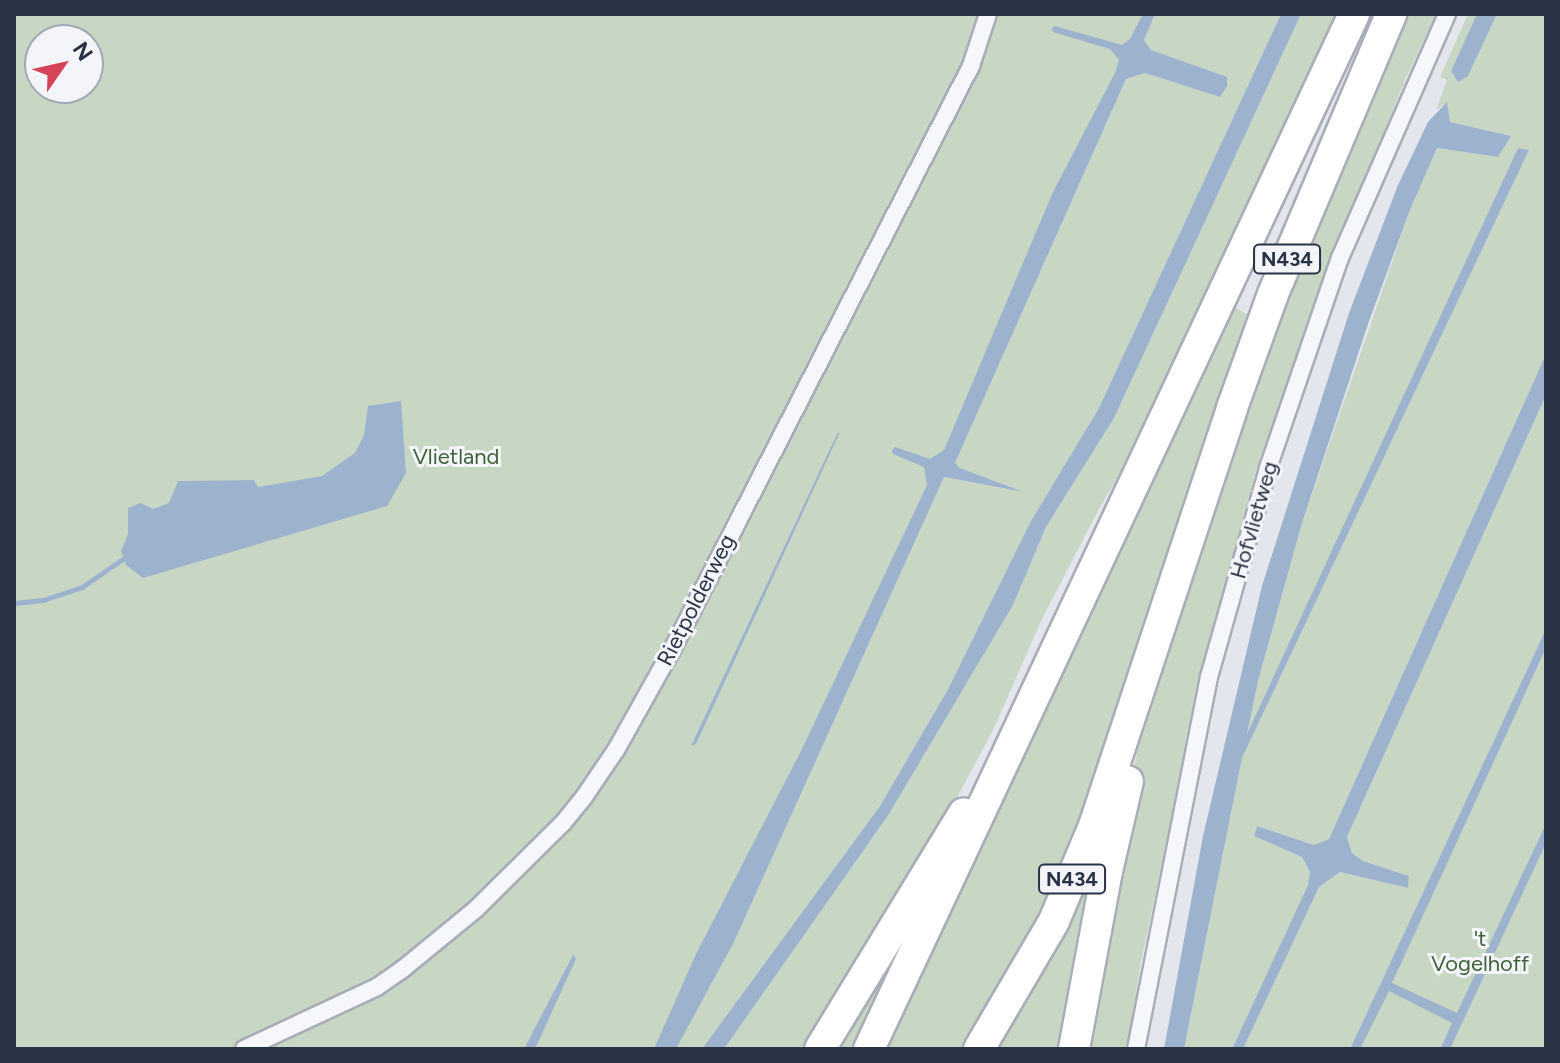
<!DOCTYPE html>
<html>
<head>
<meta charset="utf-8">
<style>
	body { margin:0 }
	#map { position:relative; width:1560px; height:1063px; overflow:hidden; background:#e3e6ec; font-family:Figtree,sans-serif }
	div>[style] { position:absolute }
	.green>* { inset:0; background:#c8d6c4 }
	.water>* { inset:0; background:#9db3cd }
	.stream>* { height:5px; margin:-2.5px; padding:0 2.5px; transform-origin:2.5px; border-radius:2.5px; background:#9db3cd }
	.roads { filter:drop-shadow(2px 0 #a8adb7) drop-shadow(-2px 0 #a8adb7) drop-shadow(0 2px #a8adb7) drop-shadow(0 -2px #a8adb7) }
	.street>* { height:16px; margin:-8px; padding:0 8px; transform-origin:8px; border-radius:8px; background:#f6f7fa }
	.highway>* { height:30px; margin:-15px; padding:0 15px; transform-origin:15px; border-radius:15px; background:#fff }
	span { translate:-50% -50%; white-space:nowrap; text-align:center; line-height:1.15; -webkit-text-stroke:6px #f3f5f9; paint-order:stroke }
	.shield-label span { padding:2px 6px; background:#f3f5f9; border:2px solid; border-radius:6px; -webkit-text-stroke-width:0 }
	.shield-label { font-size:20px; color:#2a3345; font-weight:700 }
	.park-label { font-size:22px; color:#3e6237 }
	.street-label { font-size:22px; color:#2a3345 }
	.frame { position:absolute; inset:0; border:16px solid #2a3345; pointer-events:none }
	.north { position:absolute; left:24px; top:24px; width:80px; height:80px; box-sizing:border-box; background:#f3f5f9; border:2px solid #a3a7b1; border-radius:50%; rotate:56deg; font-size:22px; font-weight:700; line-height:32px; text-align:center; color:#2a3345 }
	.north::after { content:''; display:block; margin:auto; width:28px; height:36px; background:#d54458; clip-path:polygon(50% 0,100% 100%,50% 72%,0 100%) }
</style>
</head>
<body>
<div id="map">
	<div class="green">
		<div style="clip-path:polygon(evenodd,14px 14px,1148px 14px,669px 1049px,14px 1049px,14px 14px,40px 40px,88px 40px,88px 88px,40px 88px,40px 40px)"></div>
		<div style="clip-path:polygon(1155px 14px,1281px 14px,1099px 408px,1031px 521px,947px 691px,880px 806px,702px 1049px,676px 1049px,734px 942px,944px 477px,1022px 492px,960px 468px,955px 463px,1126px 79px,1145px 73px,1220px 97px,1226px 77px,1151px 50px,1144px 40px)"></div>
		<div style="clip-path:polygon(1301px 14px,1341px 14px,1140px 440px,1101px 505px,1042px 619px,993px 730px,910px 885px,813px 1049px,724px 1049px,889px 814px,1013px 605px,1046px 527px,1114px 418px)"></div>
		<div style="clip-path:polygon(1406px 14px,1436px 14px,1405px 80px,1331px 262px,1256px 470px,1199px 689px,1141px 962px,1127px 1049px,1082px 1049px,1089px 992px,1148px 698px,1223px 458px,1339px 164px)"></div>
		<div style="clip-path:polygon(1468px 14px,1477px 14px,1451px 71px,1468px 76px,1497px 14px,1546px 14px,1546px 354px,1329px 839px,1315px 845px,1257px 826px,1254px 836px,1302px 857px,1310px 872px,1308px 886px,1232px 1049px,1184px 1049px,1242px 758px,1529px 150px,1518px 148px,1246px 738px,1258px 681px,1302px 523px,1410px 210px,1437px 148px,1498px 157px,1510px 136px,1450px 122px,1447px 103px,1436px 110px,1447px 80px,1440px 77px)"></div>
		<div style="clip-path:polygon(1228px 304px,1254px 318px,1082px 840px,973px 1049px,881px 1049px)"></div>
		<div style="clip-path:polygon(1546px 395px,1546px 629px,1350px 1049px,1243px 1049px,1319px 887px,1340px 872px,1408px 888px,1409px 876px,1363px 861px,1352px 853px,1347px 837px)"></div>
		<div style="clip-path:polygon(1546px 648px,1546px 1049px,1450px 1049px,1464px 1018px,1452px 1023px,1440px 1049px,1360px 1049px)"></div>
		<div style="clip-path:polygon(1116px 802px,1067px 1049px,993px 1049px)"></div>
		<div style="clip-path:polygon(946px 846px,861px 1049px,827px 1049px)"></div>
	</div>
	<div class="water">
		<div style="clip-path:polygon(1143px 14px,1155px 14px,1144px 40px,1151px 50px,1227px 77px,1227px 86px,1220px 97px,1145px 73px,1126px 79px,955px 463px,960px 468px,1023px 492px,944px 477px,734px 942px,676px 1049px,654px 1049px,696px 954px,801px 751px,927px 485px,924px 467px,893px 454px,892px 450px,895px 447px,930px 459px,944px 450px,1053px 192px,1115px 73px,1119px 60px,1110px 49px,1053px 32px,1052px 28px,1055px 26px,1122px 45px,1130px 39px)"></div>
		<div style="clip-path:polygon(1281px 14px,1301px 14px,1114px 418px,1046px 527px,1013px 605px,889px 814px,724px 1049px,702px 1049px,880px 806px,947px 691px,1031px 521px,1099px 408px)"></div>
		<div style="clip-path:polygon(1477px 14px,1497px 14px,1468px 76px,1458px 82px,1451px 71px)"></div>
		<div style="clip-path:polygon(1447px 102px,1450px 122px,1511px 136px,1498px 157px,1437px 148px,1410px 210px,1368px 324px,1302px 523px,1258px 681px,1247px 734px,1518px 148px,1529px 150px,1242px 758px,1184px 1049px,1164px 1049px,1203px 836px,1262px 586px,1349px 313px,1398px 185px,1428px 122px)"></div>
		<div style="clip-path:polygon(1546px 354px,1546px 395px,1347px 837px,1352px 853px,1363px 861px,1409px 876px,1408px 888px,1340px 872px,1319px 887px,1243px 1049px,1232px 1049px,1308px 885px,1310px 872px,1302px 857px,1254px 836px,1257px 826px,1314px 845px,1329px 839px)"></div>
		<div style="clip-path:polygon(401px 401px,406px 473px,387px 506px,143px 578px,126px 565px,121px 551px,128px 534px,128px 508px,141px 503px,153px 509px,169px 503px,178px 481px,254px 480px,258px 487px,322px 476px,355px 453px,364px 435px,368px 406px)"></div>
		<div style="clip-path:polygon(840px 432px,696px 744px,691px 746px,837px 434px)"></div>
		<div style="clip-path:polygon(1546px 629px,1546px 648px,1392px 983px,1457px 1013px,1546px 824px,1546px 843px,1450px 1049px,1440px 1049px,1452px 1023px,1389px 991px,1360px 1049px,1350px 1049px)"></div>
		<div style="clip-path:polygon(573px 955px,576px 959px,535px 1049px,524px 1049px)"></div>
	</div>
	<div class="stream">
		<div style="left:14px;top:603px;width:29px;rotate:-6deg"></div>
		<div style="left:43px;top:600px;width:41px;rotate:-18.4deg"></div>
		<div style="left:82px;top:587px;width:51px;rotate:-34.6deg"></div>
	</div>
	<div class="roads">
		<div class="street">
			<div style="left:244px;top:1049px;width:147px;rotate:-25deg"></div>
			<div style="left:377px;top:987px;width:33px;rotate:-35deg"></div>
			<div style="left:404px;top:968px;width:93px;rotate:-39.3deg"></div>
			<div style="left:476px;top:909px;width:122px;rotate:-44.7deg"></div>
			<div style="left:563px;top:823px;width:33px;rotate:-51deg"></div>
			<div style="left:584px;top:797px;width:57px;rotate:-55.8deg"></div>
			<div style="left:616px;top:750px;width:117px;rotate:-60.8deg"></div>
			<div style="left:673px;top:648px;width:654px;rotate:-62.89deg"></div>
			<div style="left:971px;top:66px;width:55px;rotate:-71.9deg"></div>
			<div style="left:1136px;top:1049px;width:379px;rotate:-78.9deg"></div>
			<div style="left:1209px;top:677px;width:217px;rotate:-74.2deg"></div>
			<div style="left:1268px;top:468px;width:222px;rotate:-71.1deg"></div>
			<div style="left:1340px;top:258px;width:266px;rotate:-66.3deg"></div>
		</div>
		<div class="highway">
			<div style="left:820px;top:1049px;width:276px;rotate:-58.6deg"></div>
			<div style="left:869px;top:1049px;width:1143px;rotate:-64.89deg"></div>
			<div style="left:979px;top:1049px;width:148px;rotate:-59.6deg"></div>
			<div style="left:1054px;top:921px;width:103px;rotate:-67.2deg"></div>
			<div style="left:1094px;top:826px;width:440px;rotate:-71.7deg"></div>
			<div style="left:1232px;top:408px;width:121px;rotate:-70.2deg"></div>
			<div style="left:1273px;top:294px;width:304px;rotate:-67.1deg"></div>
			<div style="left:1074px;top:1049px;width:181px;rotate:-79.5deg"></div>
			<div style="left:1107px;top:871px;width:92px;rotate:-76.9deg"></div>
		</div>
	</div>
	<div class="shield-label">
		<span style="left:1287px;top:259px">N434</span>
		<span style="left:1072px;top:879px">N434</span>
	</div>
	<div class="park-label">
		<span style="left:456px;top:457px">Vlietland</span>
		<span style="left:1480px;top:951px">'t<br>Vogelhoff</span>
	</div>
	<div class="street-label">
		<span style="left:1254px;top:520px;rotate:-74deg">Hofvlietweg</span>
		<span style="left:696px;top:600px;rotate:-63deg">Rietpolderweg</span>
	</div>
	<div class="frame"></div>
	<div class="north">N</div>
</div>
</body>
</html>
